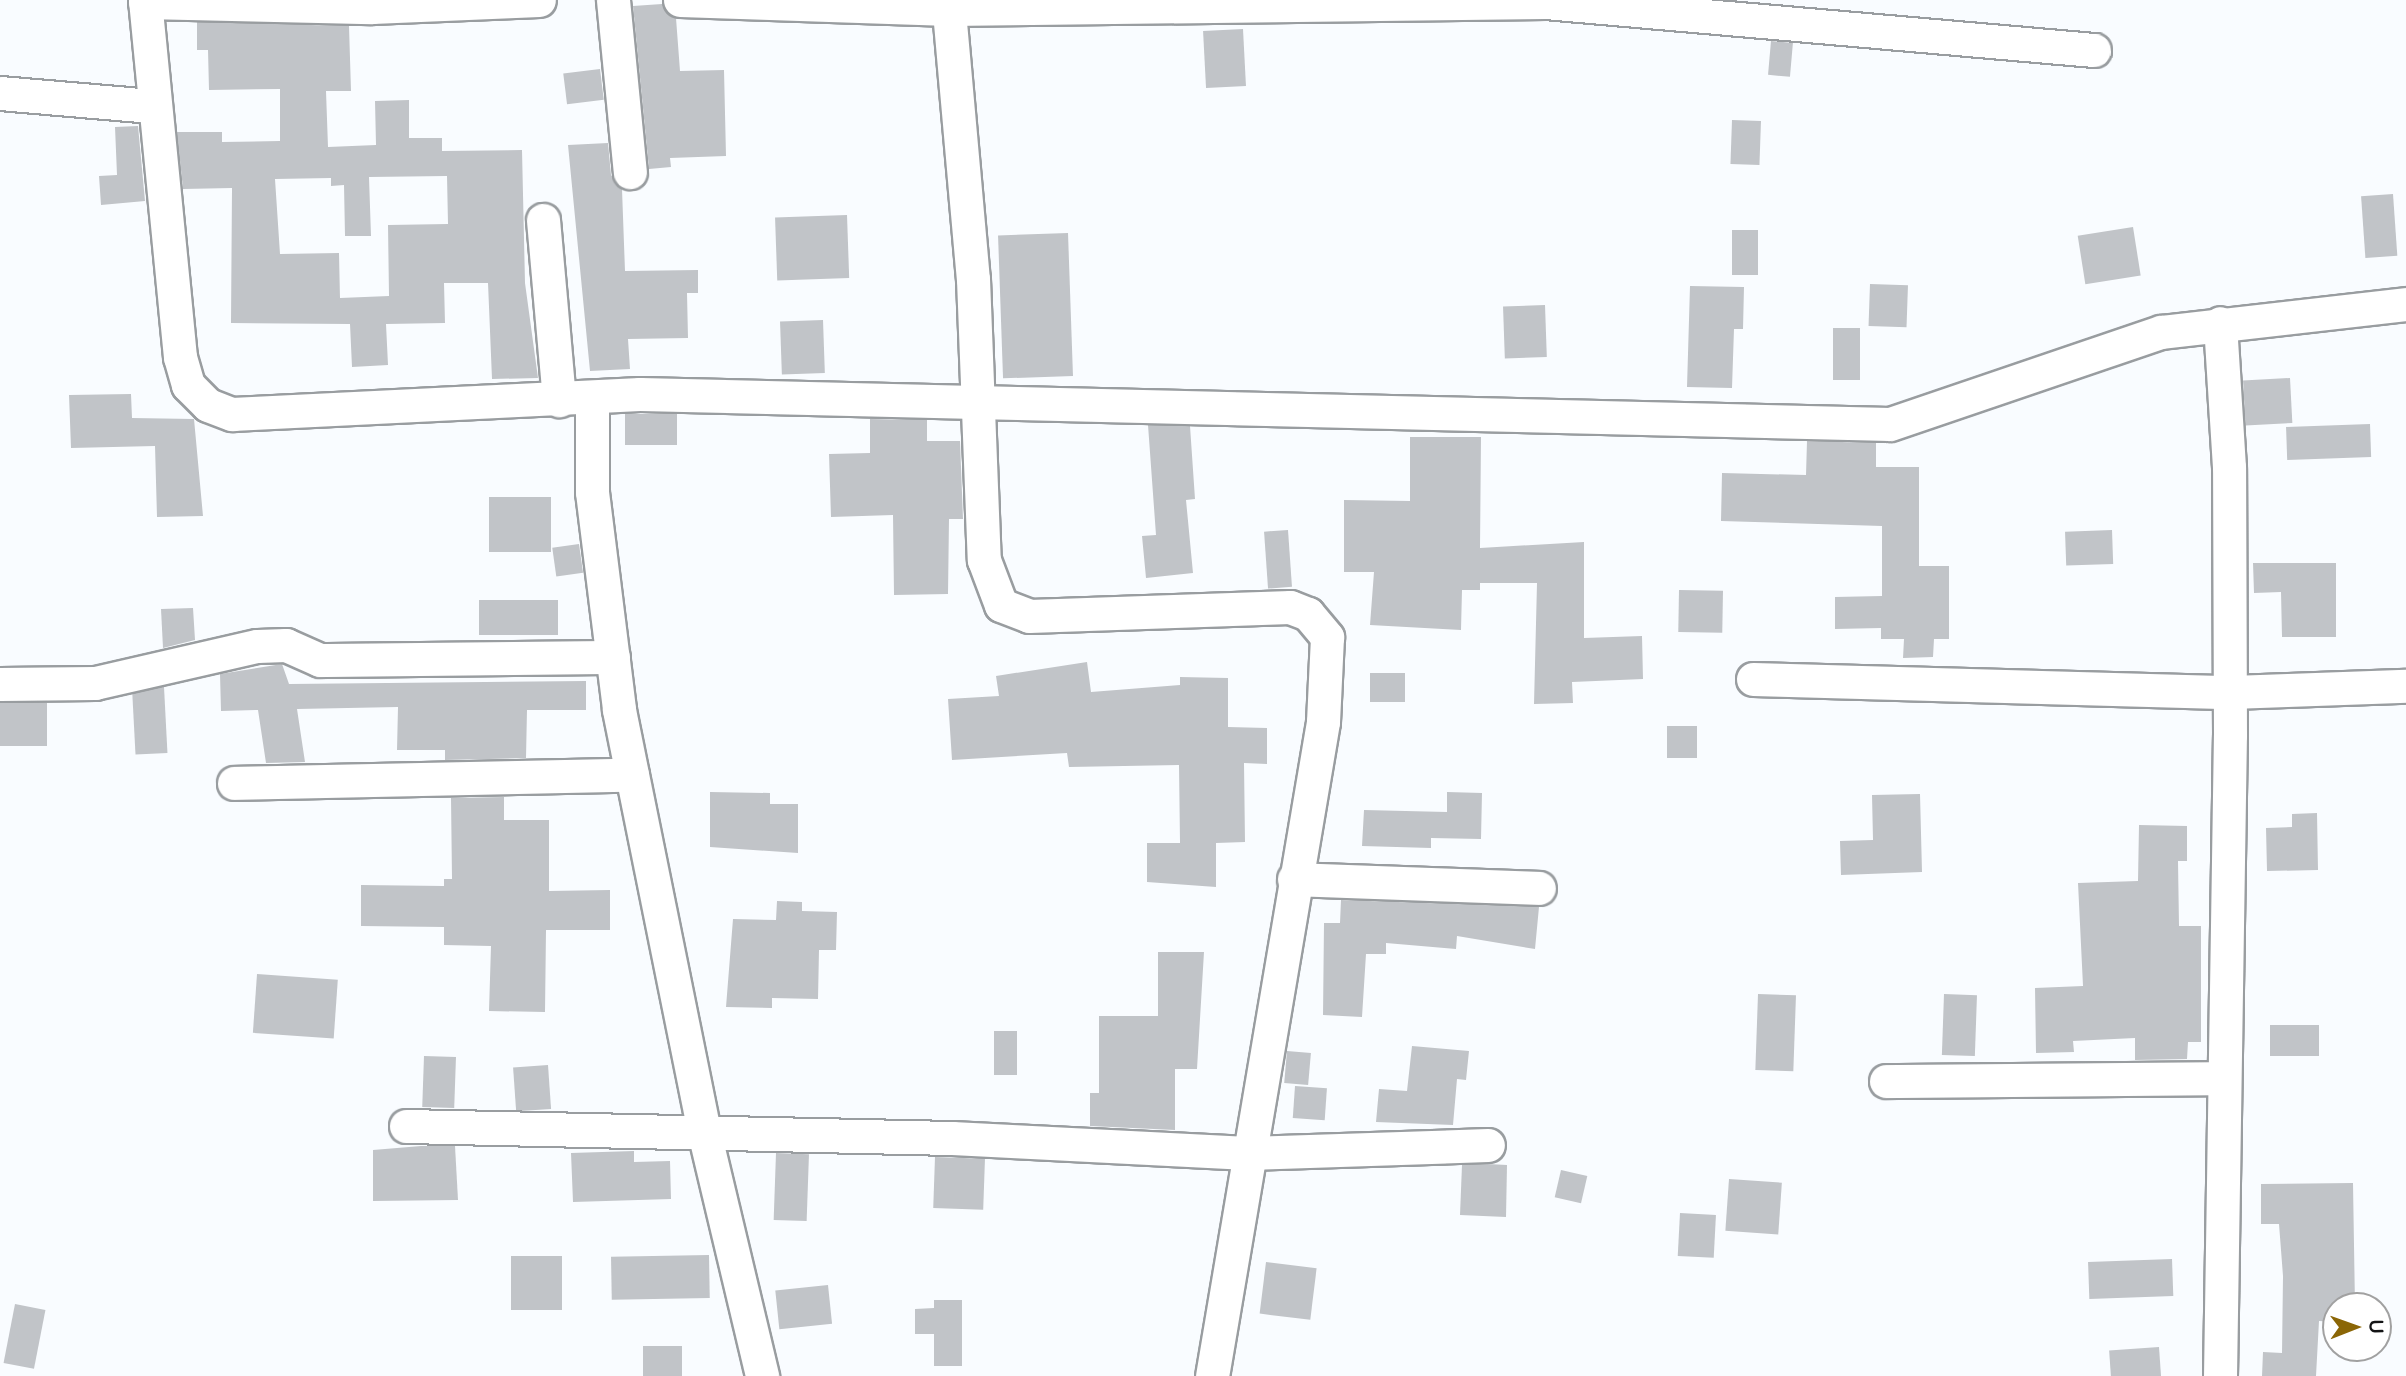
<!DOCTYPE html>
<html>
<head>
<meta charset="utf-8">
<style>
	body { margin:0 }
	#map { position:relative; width:2406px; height:1376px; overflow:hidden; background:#f9fcff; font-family:"Varela Round",sans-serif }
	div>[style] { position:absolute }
	.building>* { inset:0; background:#c1c4c8; transform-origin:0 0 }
	.roads { filter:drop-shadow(2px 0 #999da0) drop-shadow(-2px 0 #999da0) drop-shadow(0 2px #999da0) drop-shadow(0 -2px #999da0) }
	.street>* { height:33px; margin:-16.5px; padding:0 16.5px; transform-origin:16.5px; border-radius:16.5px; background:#fff }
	span { translate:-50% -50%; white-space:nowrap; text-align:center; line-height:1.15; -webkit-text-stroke:5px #fff; paint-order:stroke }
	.north { position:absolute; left:2322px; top:1292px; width:70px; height:70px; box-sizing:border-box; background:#fff; border:2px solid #a1a1a1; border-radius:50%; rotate:89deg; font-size:19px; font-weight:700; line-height:28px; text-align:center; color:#131415 }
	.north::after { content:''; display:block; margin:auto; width:24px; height:32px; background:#8b6606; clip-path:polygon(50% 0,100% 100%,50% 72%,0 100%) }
</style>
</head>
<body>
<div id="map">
	<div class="building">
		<div style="clip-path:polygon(662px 4px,676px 18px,680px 71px,724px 70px,726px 156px,670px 158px,671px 167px,649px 169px,633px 6px)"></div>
		<div style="clip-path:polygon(evenodd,197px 22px,349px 26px,351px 91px,326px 91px,328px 147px,376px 145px,375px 101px,409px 100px,409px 138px,442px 138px,442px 151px,522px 150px,525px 283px,538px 378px,492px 379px,488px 283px,444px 283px,445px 323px,386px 324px,388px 365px,352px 367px,350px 324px,231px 323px,232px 188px,183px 189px,177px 132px,222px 132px,222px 142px,280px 141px,280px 89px,209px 90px,208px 50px,197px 50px,197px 22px,447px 176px,448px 224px,388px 225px,389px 296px,340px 298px,339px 253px,280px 254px,275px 179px,331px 178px,331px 186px,344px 185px,345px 236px,371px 236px,369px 177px,447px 176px)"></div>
		<div style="left:1243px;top:29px;width:57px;height:40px;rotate:87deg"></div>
		<div style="left:1771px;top:41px;width:22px;height:34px;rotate:5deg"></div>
		<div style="left:600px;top:69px;width:31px;height:37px;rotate:83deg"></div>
		<div style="left:1732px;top:120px;width:29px;height:44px;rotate:2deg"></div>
		<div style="clip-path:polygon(138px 126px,145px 201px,101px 205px,99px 176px,117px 175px,115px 127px)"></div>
		<div style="clip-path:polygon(608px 143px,611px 175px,622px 189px,625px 271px,698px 270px,698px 293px,687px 293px,688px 338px,628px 339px,630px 369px,590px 371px,568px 145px)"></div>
		<div style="left:2393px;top:194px;width:62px;height:32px;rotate:86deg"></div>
		<div style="left:847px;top:215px;width:63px;height:72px;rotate:88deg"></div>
		<div style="left:2133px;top:227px;width:49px;height:56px;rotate:81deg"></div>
		<div style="left:1732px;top:230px;width:26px;height:45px"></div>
		<div style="left:1068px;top:233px;width:143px;height:70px;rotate:88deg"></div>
		<div style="left:1870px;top:284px;width:38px;height:42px;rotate:2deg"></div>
		<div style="clip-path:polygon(1690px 286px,1744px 287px,1743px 329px,1734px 329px,1732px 388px,1687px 387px)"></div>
		<div style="left:1545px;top:305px;width:52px;height:42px;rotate:88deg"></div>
		<div style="left:823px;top:320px;width:53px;height:43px;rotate:88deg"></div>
		<div style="left:1833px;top:328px;width:27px;height:52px"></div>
		<div style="left:2290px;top:378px;width:45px;height:47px;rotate:87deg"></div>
		<div style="clip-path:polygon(131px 394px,132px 418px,194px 419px,203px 516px,157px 517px,155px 446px,71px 448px,69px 395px)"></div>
		<div style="left:625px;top:414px;width:52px;height:31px"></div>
		<div style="clip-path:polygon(870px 419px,927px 420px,927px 441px,960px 441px,963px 519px,949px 519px,948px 594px,894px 595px,893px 515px,831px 517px,829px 454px,870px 453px)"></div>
		<div style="left:2370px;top:424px;width:33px;height:84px;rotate:88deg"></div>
		<div style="clip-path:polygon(1148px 425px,1190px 426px,1195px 499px,1186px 500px,1193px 573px,1146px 578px,1142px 536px,1156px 535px)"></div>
		<div style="clip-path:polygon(1410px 437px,1481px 437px,1480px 548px,1584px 542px,1584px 638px,1642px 636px,1643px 679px,1572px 682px,1573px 703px,1534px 704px,1537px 583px,1480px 583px,1480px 590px,1462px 590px,1461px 630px,1370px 625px,1374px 572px,1344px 572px,1344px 500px,1410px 501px)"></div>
		<div style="clip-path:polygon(1807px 441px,1876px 443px,1876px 467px,1919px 467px,1919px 566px,1949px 566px,1949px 639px,1934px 639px,1933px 657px,1903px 658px,1904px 639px,1881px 639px,1881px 628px,1835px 629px,1835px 597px,1882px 596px,1882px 526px,1721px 521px,1722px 473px,1806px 475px)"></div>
		<div style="left:489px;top:497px;width:62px;height:55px"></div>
		<div style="left:1288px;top:530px;width:57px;height:24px;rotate:86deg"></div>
		<div style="left:2112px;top:530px;width:34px;height:47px;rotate:88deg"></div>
		<div style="left:579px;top:544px;width:29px;height:27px;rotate:82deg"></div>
		<div style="clip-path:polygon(2253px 563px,2336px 563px,2336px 637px,2282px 637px,2281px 592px,2254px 593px)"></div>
		<div style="left:1679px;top:590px;width:44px;height:42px;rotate:1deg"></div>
		<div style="left:479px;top:600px;width:79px;height:35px"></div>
		<div style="clip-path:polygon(193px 608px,195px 640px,163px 648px,161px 609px)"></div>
		<div style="clip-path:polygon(1087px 662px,1091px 692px,1180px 685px,1180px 677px,1228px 678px,1228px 727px,1267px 728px,1267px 764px,1244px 763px,1245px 842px,1216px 843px,1216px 887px,1147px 882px,1147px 843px,1180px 843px,1179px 765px,1069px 767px,1067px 753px,952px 760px,948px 699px,999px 696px,996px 676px)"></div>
		<div style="clip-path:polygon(282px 664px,289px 684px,586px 681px,586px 710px,527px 710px,526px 758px,445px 760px,445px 750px,397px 750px,398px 707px,297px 709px,305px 762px,266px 763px,258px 710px,221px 711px,220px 674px)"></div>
		<div style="left:1370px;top:673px;width:35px;height:29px"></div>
		<div style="left:164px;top:687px;width:66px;height:32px;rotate:87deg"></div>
		<div style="left:0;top:703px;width:47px;height:43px"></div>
		<div style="left:1667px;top:726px;width:30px;height:32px"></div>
		<div style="clip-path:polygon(710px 792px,770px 793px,770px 804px,798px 804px,798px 853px,710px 847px)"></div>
		<div style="clip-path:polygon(1447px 792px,1482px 793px,1481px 839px,1431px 838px,1431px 848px,1362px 846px,1364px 810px,1447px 812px)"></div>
		<div style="clip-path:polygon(1920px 794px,1922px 872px,1841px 875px,1840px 841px,1873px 840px,1872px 795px)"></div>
		<div style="clip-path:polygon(504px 797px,504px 820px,549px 820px,549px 891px,610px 890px,610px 930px,546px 930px,545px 1012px,489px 1011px,491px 946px,444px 945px,444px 927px,361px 926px,361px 885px,444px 886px,444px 879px,452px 879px,451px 798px)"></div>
		<div style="clip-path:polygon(2317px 813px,2318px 870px,2267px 871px,2266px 828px,2292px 827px,2292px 814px)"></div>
		<div style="clip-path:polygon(2139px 825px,2187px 826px,2187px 861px,2178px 861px,2179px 926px,2201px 926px,2201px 1042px,2188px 1042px,2187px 1059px,2135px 1060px,2135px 1038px,2073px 1041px,2074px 1052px,2036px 1053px,2035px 988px,2083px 986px,2078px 883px,2138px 881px)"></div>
		<div style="clip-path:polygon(1341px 900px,1539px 907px,1535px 949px,1457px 936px,1456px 949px,1386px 943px,1386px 954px,1366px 954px,1362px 1017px,1323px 1015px,1324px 923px,1340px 923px)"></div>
		<div style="clip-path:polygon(777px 901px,802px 902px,802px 911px,837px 912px,836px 950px,819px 950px,818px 999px,772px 998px,772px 1008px,726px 1007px,733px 919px,776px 920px)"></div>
		<div style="clip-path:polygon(1158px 952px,1204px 952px,1197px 1069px,1175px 1069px,1175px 1130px,1090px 1126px,1090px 1093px,1099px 1093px,1099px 1016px,1158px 1016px)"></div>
		<div style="left:257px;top:974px;width:81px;height:59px;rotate:4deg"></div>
		<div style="left:1758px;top:994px;width:38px;height:76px;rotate:2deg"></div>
		<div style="left:1944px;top:994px;width:33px;height:61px;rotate:2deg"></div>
		<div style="left:2270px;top:1025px;width:49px;height:31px"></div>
		<div style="left:994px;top:1031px;width:23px;height:44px"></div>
		<div style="clip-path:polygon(1412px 1046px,1469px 1051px,1466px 1080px,1457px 1079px,1453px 1125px,1376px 1122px,1379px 1089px,1407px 1091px)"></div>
		<div style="left:1287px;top:1051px;width:24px;height:32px;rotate:5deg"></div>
		<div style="left:424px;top:1056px;width:32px;height:51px;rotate:2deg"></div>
		<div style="left:548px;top:1065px;width:44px;height:35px;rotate:86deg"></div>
		<div style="left:1295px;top:1086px;width:32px;height:32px;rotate:4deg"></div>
		<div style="clip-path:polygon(421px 1146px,455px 1146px,458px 1200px,373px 1201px,373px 1150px)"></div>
		<div style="clip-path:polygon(634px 1151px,634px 1162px,670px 1161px,671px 1199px,573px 1202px,571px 1153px)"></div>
		<div style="left:776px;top:1153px;width:33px;height:67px;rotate:2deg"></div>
		<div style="left:935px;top:1157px;width:50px;height:51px;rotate:2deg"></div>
		<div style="clip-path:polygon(1488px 1164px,1507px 1165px,1506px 1217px,1460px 1215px,1462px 1165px)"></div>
		<div style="left:1561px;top:1170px;width:27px;height:28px;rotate:13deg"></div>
		<div style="left:1729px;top:1179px;width:53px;height:52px;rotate:4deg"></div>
		<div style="clip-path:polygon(2353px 1183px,2355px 1306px,2336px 1306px,2336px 1322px,2319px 1321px,2316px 1376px,2262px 1376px,2263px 1352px,2282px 1353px,2283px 1276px,2279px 1224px,2261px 1224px,2261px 1184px)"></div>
		<div style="left:1680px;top:1213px;width:36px;height:43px;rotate:3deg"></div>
		<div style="left:709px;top:1255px;width:43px;height:98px;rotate:89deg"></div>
		<div style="left:511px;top:1256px;width:51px;height:54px"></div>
		<div style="left:2172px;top:1259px;width:37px;height:84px;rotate:88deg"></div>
		<div style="left:1266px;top:1262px;width:51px;height:52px;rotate:7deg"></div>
		<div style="left:828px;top:1285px;width:39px;height:53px;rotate:84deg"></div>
		<div style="clip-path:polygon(934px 1300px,962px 1300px,962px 1366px,934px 1366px,934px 1334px,915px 1334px,915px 1309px,934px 1308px)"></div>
		<div style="left:15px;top:1304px;width:31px;height:60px;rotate:11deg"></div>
		<div style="left:643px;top:1346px;width:39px;height:30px"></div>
		<div style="left:2159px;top:1347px;width:29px;height:50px;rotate:86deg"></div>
	</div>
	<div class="roads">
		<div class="street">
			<div style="left:145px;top:0;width:359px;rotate:84.4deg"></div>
			<div style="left:180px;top:357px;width:29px;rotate:74deg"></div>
			<div style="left:188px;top:385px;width:28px;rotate:45deg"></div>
			<div style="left:208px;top:405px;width:26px;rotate:21deg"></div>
			<div style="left:232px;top:414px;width:408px;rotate:-2.8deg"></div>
			<div style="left:640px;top:394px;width:1250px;rotate:1.37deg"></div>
			<div style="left:1890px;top:424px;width:286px;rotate:-18.8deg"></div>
			<div style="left:2161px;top:332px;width:247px;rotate:-6.5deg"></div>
			<div style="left:613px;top:0;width:173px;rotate:84.4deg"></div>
			<div style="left:680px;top:0;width:269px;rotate:1.9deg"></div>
			<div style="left:949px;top:9px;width:596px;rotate:-0.67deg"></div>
			<div style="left:1545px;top:2px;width:551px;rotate:5deg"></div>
			<div style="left:948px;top:0;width:280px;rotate:84.9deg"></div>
			<div style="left:973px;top:279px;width:281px;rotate:87.8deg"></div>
			<div style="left:984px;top:560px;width:48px;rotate:69.3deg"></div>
			<div style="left:1001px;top:605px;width:30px;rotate:21deg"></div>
			<div style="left:1029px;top:616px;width:261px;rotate:-2deg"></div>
			<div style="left:1290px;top:607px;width:19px;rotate:21deg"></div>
			<div style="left:1308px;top:614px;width:30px;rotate:50deg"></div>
			<div style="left:1327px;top:637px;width:85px;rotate:92.7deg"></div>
			<div style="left:1323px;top:722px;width:663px;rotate:99.63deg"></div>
			<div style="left:145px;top:2px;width:227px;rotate:1.3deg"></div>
			<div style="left:372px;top:7px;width:167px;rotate:-2.4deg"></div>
			<div style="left:0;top:93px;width:153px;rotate:4.9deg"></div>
			<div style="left:543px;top:220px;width:181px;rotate:84.9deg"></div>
			<div style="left:592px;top:398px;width:94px;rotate:90deg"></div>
			<div style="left:592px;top:492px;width:220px;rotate:82.9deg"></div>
			<div style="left:619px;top:710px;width:435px;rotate:78.6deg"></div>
			<div style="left:705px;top:1136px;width:247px;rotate:76.6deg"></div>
			<div style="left:1753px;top:679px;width:477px;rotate:1.6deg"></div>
			<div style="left:2230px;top:692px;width:176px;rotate:-2deg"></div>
			<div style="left:0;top:684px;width:95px;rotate:-0.6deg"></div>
			<div style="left:95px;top:683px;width:166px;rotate:-12.9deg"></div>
			<div style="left:257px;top:646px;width:29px;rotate:-2deg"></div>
			<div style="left:286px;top:645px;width:37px;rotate:24deg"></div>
			<div style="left:320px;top:660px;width:293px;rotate:-0.6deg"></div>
			<div style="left:234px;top:783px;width:398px;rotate:-1.2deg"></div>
			<div style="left:1294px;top:879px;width:245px;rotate:2.1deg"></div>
			<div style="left:1886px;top:1081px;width:337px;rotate:-0.5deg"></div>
			<div style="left:406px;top:1126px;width:546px;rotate:1.26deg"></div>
			<div style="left:952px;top:1138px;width:296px;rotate:2.9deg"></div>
			<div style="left:1248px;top:1153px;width:240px;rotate:-1.9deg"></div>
			<div style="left:2220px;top:1376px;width:641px;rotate:-89.11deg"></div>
			<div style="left:2230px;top:735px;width:268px;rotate:-90.2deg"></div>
			<div style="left:2229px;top:467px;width:144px;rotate:-93.6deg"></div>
		</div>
	</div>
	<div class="north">U</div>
</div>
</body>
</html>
